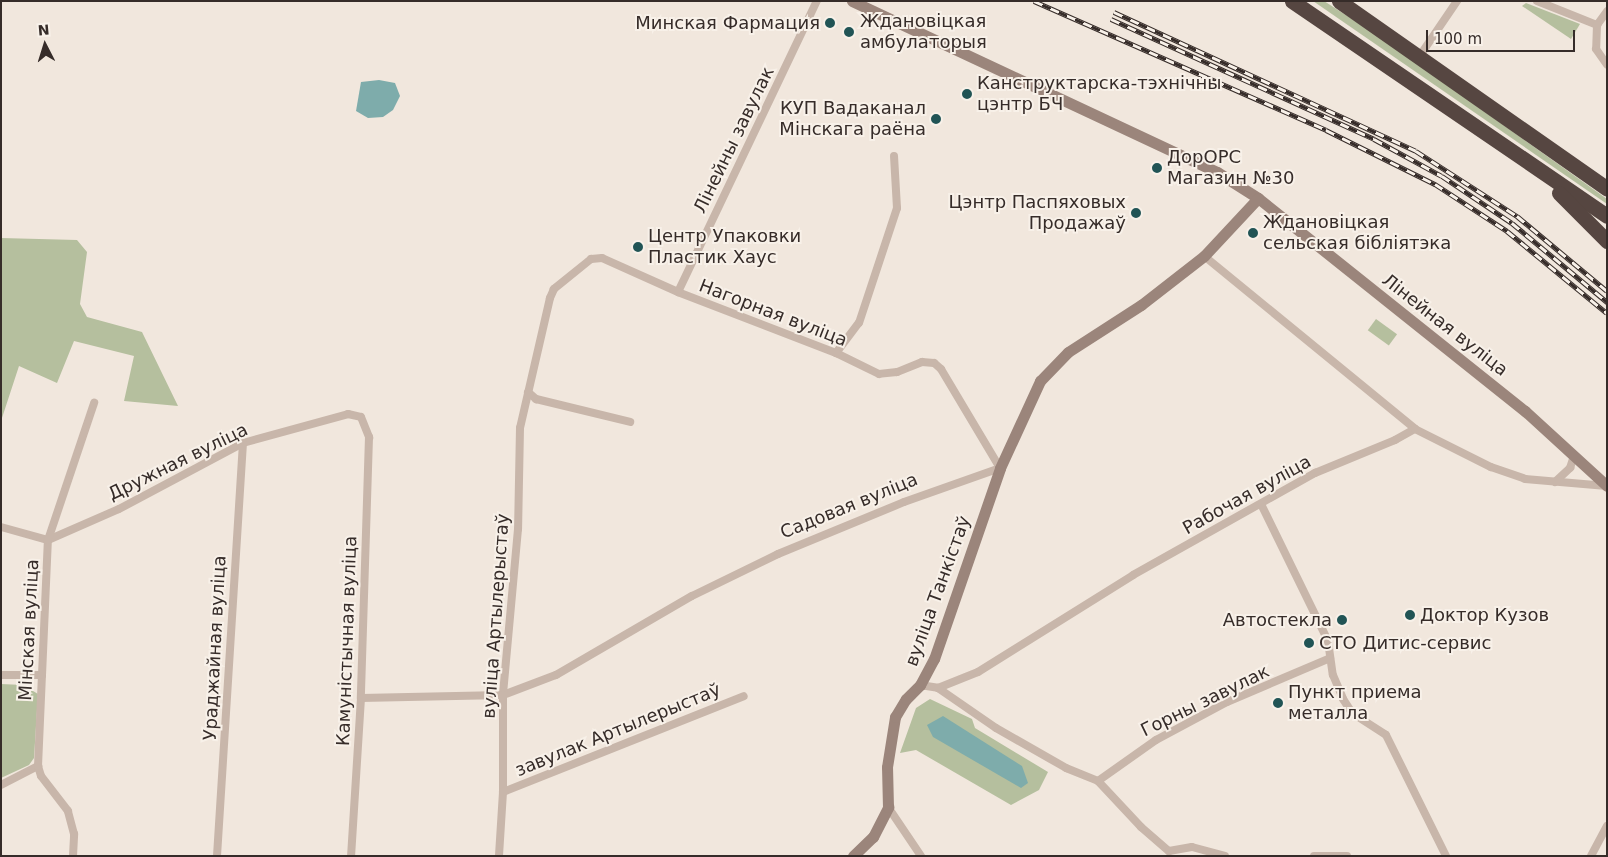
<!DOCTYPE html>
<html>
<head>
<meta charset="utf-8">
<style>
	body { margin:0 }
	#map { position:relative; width:1608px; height:857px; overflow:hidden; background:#f1e7dd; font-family:"DejaVu Sans",sans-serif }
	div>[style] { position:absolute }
	.green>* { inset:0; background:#b5bf9e; transform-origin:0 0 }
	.water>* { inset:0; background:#7eacab }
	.street>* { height:8px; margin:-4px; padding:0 4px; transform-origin:4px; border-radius:4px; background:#c8b6aa }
	.secondary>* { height:11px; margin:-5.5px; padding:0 5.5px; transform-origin:5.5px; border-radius:5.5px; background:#9b857b }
	.highway>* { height:15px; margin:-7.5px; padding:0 7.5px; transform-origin:7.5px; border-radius:7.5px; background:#564641 }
	.rail>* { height:5px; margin-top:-2.5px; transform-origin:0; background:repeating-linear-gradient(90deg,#f8f1e9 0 9px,#362c29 0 18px); box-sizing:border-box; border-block:1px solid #362c29 }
	.dots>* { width:14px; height:14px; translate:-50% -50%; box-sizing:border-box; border:2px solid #f8f1e9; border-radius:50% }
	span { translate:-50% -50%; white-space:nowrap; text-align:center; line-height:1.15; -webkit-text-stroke:4px #f8f1e9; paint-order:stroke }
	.poi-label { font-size:18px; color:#362c29 }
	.left { translate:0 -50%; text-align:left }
	.right { translate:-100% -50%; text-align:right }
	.street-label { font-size:18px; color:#362c29 }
	.frame { position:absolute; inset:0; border:2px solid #362c29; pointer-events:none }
	.north { position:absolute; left:20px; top:20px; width:50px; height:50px; -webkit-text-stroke:4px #f8f1e9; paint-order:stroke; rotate:355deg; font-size:14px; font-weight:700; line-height:20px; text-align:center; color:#362c29 }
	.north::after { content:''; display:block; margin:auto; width:18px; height:22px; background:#362c29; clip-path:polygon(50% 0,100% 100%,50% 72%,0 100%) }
	.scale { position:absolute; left:1426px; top:30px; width:149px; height:22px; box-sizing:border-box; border:2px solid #362c29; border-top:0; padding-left:6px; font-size:15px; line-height:18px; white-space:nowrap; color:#362c29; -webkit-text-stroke:4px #f8f1e9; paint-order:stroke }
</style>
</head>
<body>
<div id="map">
	<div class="green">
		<div style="clip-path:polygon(1313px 1px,1324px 1px,1383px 39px,1607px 199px,1607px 204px)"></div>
		<div style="clip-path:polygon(1526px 3px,1580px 24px,1571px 39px,1522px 6px)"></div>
		<div style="clip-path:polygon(1px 238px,77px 240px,87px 252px,80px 304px,87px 317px,142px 332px,178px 406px,124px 401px,134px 356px,74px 341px,57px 383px,19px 366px,1px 421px)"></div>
		<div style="left:1376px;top:319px;width:26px;height:14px;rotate:36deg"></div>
		<div style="clip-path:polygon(1px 684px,23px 685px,38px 694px,34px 758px,29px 765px,1px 778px)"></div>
		<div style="clip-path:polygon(930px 699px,972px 719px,975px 728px,1048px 772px,1039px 790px,1011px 805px,916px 750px,900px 753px,916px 708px)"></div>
	</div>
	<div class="water">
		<div style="clip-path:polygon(379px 80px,395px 83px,400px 96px,393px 110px,383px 117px,368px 118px,356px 111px,361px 82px)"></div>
		<div style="clip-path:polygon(943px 716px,1022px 766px,1028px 783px,1021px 788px,933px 737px,927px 725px)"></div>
	</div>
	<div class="street">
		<div style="left:1537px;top:1px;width:65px;rotate:21.8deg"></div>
		<div style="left:1597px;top:25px;width:17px;rotate:-54deg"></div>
		<div style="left:1597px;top:25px;width:24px;rotate:92deg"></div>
		<div style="left:1596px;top:49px;width:19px;rotate:55deg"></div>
		<div style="left:1419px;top:57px;width:68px;rotate:-55.8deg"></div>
		<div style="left:1204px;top:256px;width:273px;rotate:39.3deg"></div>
		<div style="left:678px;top:292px;width:322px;rotate:-64.5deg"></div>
		<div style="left:836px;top:353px;width:38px;rotate:-53deg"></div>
		<div style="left:859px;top:323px;width:121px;rotate:-71.7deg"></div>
		<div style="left:897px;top:208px;width:52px;rotate:-93.3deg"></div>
		<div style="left:528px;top:392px;width:11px;rotate:41deg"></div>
		<div style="left:536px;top:399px;width:97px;rotate:13.7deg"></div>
		<div style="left:1555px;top:482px;width:21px;rotate:-43deg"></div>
		<div style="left:1570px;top:468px;width:13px;rotate:-72deg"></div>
		<div style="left:1261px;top:504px;width:153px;rotate:63.9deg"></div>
		<div style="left:1328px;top:641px;width:34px;rotate:82deg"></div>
		<div style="left:1333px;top:675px;width:26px;rotate:67deg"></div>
		<div style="left:1343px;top:699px;width:17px;rotate:57deg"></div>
		<div style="left:1352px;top:713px;width:40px;rotate:32.9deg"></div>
		<div style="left:1386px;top:735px;width:135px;rotate:63.6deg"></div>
		<div style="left:1px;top:527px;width:49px;rotate:15.5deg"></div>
		<div style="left:48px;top:540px;width:77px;rotate:-23.6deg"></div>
		<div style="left:119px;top:509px;width:140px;rotate:-28deg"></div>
		<div style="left:243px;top:443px;width:109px;rotate:-15.4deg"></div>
		<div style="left:348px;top:414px;width:13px;rotate:13deg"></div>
		<div style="left:361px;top:417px;width:22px;rotate:68deg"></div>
		<div style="left:369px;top:437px;width:261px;rotate:91.8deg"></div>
		<div style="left:361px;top:698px;width:158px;rotate:93.6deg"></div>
		<div style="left:1px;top:675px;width:41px"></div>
		<div style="left:920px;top:685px;width:18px;rotate:9deg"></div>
		<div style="left:938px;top:688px;width:43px;rotate:-21.8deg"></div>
		<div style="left:978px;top:672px;width:183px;rotate:-32deg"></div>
		<div style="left:1133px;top:575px;width:209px;rotate:-29.3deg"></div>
		<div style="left:1315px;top:473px;width:87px;rotate:-22.4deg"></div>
		<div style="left:1395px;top:440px;width:23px;rotate:-29deg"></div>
		<div style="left:1415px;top:429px;width:85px;rotate:26.6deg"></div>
		<div style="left:1491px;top:467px;width:36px;rotate:19deg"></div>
		<div style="left:1525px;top:479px;width:82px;rotate:4.9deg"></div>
		<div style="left:938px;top:688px;width:70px;rotate:34.6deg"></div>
		<div style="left:996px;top:728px;width:81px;rotate:29.7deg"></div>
		<div style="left:1066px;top:768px;width:35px;rotate:22deg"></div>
		<div style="left:1098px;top:781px;width:63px;rotate:46.9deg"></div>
		<div style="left:1141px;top:827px;width:37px;rotate:41deg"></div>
		<div style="left:361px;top:698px;width:142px;rotate:-1.2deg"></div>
		<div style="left:503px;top:695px;width:57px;rotate:-20.7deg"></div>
		<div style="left:556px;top:675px;width:157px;rotate:-30.2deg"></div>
		<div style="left:692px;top:596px;width:96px;rotate:-26deg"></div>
		<div style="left:778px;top:554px;width:136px;rotate:-22.4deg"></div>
		<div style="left:904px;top:502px;width:102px;rotate:-19.5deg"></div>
		<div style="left:1000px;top:468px;width:115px;rotate:-120.8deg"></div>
		<div style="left:941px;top:369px;width:9px;rotate:-139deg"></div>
		<div style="left:934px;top:363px;width:12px;rotate:-175deg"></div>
		<div style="left:922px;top:362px;width:27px;rotate:158deg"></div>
		<div style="left:897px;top:372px;width:18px;rotate:174deg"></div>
		<div style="left:879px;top:374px;width:48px;rotate:-154deg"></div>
		<div style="left:836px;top:353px;width:169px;rotate:-158.9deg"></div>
		<div style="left:678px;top:292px;width:83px;rotate:-155.9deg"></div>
		<div style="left:602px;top:258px;width:11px;rotate:175deg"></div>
		<div style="left:591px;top:259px;width:48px;rotate:141deg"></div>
		<div style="left:554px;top:289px;width:10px;rotate:114deg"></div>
		<div style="left:550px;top:298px;width:133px;rotate:103deg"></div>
		<div style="left:520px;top:428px;width:101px;rotate:91.1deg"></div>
		<div style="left:518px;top:529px;width:167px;rotate:95.2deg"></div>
		<div style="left:503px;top:695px;width:97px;rotate:90deg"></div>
		<div style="left:503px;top:792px;width:64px;rotate:93.6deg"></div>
		<div style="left:1098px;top:781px;width:71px;rotate:-35.3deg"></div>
		<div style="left:1156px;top:740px;width:81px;rotate:-28.2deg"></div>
		<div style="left:1227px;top:702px;width:112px;rotate:-23.1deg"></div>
		<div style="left:1px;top:785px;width:42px;rotate:-27.2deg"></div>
		<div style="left:503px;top:792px;width:259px;rotate:-21.7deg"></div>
		<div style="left:888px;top:807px;width:59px;rotate:56deg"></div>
		<div style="left:1169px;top:851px;width:23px;rotate:-10deg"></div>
		<div style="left:1192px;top:847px;width:34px;rotate:15deg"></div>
		<div style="left:73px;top:856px;width:22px;rotate:-87deg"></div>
		<div style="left:74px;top:834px;width:24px;rotate:-105deg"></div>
		<div style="left:68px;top:811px;width:44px;rotate:-127.6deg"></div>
		<div style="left:41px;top:776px;width:10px;rotate:-107deg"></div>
		<div style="left:38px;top:766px;width:91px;rotate:-87.5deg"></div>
		<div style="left:42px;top:675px;width:135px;rotate:-87.5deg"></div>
		<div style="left:48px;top:540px;width:145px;rotate:-71.4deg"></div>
		<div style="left:217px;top:856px;width:414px;rotate:-86.4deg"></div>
		<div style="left:1314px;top:856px;width:33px"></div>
		<div style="left:1591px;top:856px;width:34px;rotate:-62deg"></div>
	</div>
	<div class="secondary">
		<div style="left:852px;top:1px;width:403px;rotate:25.1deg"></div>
		<div style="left:1217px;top:172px;width:49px;rotate:32.4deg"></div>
		<div style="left:1258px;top:198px;width:342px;rotate:38.6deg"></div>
		<div style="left:1525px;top:411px;width:111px;rotate:42.4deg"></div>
		<div style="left:853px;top:856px;width:28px;rotate:-44deg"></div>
		<div style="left:873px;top:837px;width:34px;rotate:-63deg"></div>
		<div style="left:888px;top:807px;width:40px;rotate:-91.4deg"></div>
		<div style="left:887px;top:767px;width:51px;rotate:-80.9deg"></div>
		<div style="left:895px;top:717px;width:21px;rotate:-59deg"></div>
		<div style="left:906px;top:699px;width:20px;rotate:-45deg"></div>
		<div style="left:920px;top:685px;width:30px;rotate:-62deg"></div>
		<div style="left:934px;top:659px;width:202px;rotate:-70.9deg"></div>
		<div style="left:1000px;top:468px;width:96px;rotate:-65.3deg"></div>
		<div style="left:1040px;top:381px;width:40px;rotate:-46deg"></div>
		<div style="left:1068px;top:352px;width:87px;rotate:-32.8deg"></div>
		<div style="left:1141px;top:305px;width:80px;rotate:-37.9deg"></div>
		<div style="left:1204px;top:256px;width:79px;rotate:-47deg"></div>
	</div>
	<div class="highway">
		<div style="left:1292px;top:1px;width:381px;rotate:34.3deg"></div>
		<div style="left:1339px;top:1px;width:327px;rotate:35deg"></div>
		<div style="left:1559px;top:193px;width:68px;rotate:45deg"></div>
	</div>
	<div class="rail">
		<div style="left:1034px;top:1px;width:319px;rotate:23.8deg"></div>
		<div style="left:1326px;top:130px;width:122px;rotate:26.4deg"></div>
		<div style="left:1435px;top:184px;width:86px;rotate:33.1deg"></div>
		<div style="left:1507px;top:231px;width:129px;rotate:39.4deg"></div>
		<div style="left:1114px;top:12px;width:332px;rotate:24.7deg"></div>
		<div style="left:1416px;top:151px;width:120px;rotate:32.8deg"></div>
		<div style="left:1517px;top:216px;width:117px;rotate:39.8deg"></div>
		<div style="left:1111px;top:19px;width:289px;rotate:24.5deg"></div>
		<div style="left:1374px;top:139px;width:77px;rotate:28.6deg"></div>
		<div style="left:1442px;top:176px;width:84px;rotate:33.9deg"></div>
		<div style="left:1512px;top:223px;width:124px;rotate:39.7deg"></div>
	</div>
	<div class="dots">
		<div style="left:830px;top:23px;background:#215455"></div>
		<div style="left:849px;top:32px;background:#215455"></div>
		<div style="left:967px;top:94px;background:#215455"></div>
		<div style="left:936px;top:119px;background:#215455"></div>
		<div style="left:1157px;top:168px;background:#215455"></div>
		<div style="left:1136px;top:213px;background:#215455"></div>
		<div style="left:1253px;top:233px;background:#215455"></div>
		<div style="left:638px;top:247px;background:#215455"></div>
		<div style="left:1410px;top:615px;background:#215455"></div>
		<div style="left:1342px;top:620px;background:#215455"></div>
		<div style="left:1309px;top:643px;background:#215455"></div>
		<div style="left:1278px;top:703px;background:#215455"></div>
	</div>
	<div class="poi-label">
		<span class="left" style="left:860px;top:32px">Ждановіцкая<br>амбулаторыя</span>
		<span class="right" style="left:820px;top:23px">Минская Фармация</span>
		<span class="left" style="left:977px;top:94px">Канструктарска-тэхнічны<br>цэнтр БЧ</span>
		<span class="right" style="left:926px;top:119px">КУП Вадаканал<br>Мінскага раёна</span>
		<span class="left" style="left:1167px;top:168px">ДорОРС<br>Магазин №30</span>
		<span class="right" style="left:1126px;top:213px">Цэнтр Паспяховых<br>Продажаў</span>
		<span class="left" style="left:1263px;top:233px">Ждановіцкая<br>сельская бібліятэка</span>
		<span class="left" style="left:648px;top:247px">Центр Упаковки<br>Пластик Хаус</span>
		<span class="left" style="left:1420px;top:615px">Доктор Кузов</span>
		<span class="right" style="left:1332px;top:620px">Автостекла</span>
		<span class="left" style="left:1319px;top:643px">СТО Дитис-сервис</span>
		<span class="left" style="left:1288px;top:703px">Пункт приема<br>металла</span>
	</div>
	<div class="street-label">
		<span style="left:734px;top:140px;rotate:-64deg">Лінейны завулак</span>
		<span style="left:773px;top:313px;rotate:21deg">Нагорная вуліца</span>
		<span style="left:1445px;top:325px;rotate:38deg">Лінейная вуліца</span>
		<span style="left:178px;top:462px;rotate:-26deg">Дружная вуліца</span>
		<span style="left:1247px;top:495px;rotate:-29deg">Рабочая вуліца</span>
		<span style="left:849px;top:506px;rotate:-22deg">Садовая вуліца</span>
		<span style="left:938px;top:591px;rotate:-70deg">вуліца Танкістаў</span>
		<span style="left:496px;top:616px;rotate:-86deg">вуліца Артылерыстаў</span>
		<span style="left:29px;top:630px;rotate:-87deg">Мінская вуліца</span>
		<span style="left:347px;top:641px;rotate:-88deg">Камуністычная вуліца</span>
		<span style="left:215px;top:648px;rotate:-87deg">Ураджайная вуліца</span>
		<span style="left:1205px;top:701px;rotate:-26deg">Горны завулак</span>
		<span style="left:618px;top:730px;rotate:-22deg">завулак Артылерыстаў</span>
	</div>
	<div class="frame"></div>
	<div class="north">N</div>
	<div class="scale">100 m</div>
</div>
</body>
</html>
